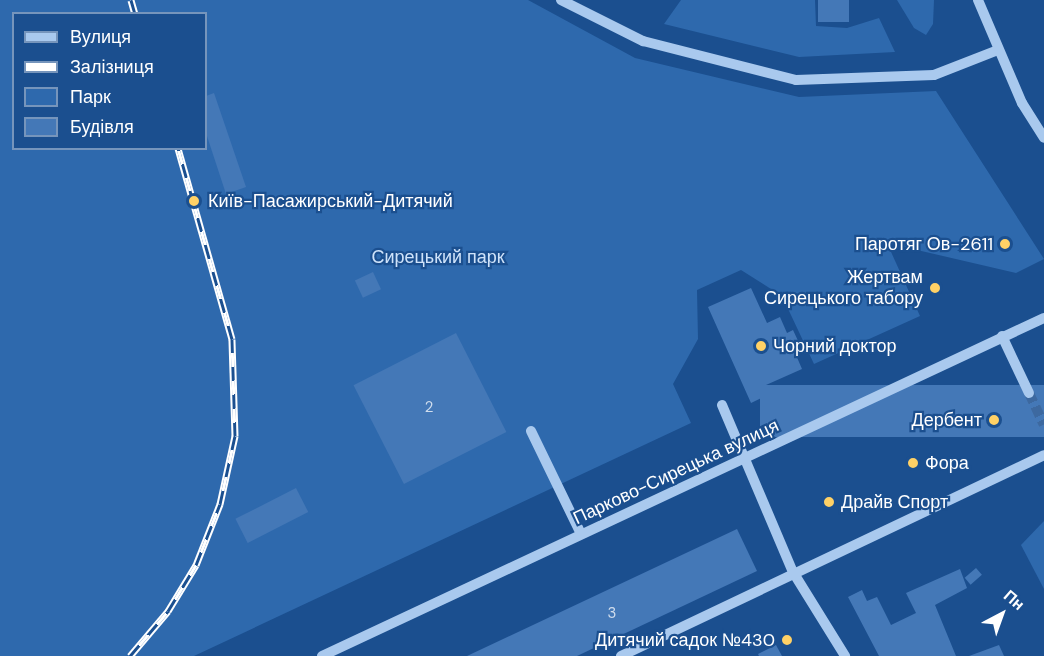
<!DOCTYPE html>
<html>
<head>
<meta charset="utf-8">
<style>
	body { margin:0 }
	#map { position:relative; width:1044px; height:656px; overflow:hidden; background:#1b4f8f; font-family:"DM Sans",sans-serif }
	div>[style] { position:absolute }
	.green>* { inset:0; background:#2e69ad }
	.building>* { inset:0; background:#4478b7; transform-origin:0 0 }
	.minor-tunnel>* { height:10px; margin-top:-5px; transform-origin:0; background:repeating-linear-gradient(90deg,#3d69a0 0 10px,transparent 0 15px) }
	.minor>* { height:10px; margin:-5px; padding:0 5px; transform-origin:5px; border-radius:5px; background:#a9c9ee }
	.rail>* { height:7px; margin-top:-3.5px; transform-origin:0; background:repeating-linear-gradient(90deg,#1b4f8f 0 14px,#fff 0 28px); box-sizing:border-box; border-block:2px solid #fff }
	.dots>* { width:16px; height:16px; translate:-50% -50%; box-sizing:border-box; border:3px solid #1b4f8f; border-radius:50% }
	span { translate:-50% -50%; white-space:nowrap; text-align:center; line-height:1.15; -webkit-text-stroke:4.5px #1b4f8f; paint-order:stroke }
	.number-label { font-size:15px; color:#d0dded }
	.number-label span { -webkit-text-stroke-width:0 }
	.poi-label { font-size:18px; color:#fff }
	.left { translate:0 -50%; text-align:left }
	.right { translate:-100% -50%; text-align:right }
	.park-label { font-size:18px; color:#cfe3fa }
	.street-label { font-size:18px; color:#fff }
	.legend { position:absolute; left:12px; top:12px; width:195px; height:138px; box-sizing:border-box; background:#1b4f8f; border:2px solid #7695bc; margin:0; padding:8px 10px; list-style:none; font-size:18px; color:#fff }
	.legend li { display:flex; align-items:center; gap:12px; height:30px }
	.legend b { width:30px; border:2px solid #7695bc }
	.north { position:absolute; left:972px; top:584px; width:60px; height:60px; -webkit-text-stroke:4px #1b4f8f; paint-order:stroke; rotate:41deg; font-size:16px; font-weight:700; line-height:24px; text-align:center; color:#fff }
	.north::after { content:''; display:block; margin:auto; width:21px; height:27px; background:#fff; clip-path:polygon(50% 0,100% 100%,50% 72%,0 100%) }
</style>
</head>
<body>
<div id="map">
	<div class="green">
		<div style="clip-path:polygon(evenodd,0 0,528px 0,635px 58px,799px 97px,936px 91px,1044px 259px,1016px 273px,887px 243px,920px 316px,814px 364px,782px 296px,741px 270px,697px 290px,698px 339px,673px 384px,691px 423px,194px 656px,0 656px,0 0,14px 14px,206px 14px,206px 148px,14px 148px,14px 14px)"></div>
		<div style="clip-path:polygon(681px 0,815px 0,816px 26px,847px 28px,879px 18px,895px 52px,799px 57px,664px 24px)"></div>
		<div style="clip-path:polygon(897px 0,934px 0,933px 24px,926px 35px,914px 28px)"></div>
		<div style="clip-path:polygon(1044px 521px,1044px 589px,1021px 545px)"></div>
	</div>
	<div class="building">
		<div style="left:818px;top:0;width:31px;height:22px"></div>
		<div style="clip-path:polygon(214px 93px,246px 187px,226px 194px,206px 133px,206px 96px)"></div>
		<div style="left:373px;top:272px;width:19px;height:20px;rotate:65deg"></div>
		<div style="clip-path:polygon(751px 288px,767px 323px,780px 317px,787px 333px,793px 330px,800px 345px,793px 348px,802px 369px,766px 385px,770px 394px,751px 403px,708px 307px)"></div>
		<div style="left:456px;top:333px;width:111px;height:115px;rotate:63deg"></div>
		<div style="left:1044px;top:385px;width:52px;height:284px;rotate:90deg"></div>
		<div style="left:296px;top:488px;width:27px;height:68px;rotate:63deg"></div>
		<div style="clip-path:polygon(737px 529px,757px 571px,577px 656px,467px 656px)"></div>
		<div style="left:976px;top:568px;width:9px;height:15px;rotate:49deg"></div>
		<div style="clip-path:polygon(960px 569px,967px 588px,935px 605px,956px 656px,879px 656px,848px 597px,862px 590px,867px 601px,877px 597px,891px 625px,916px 613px,906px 593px)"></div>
		<div style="clip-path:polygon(776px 645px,782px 656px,759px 656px,758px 654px)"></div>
		<div style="clip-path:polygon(999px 645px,1004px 656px,969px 656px)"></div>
	</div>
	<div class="minor-tunnel">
		<div style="left:1029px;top:393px;width:35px;rotate:65deg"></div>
	</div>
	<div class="minor">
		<div style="left:561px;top:0;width:92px;rotate:26.6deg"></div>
		<div style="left:643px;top:41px;width:158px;rotate:14.3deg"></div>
		<div style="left:796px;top:80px;width:138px;rotate:-2.1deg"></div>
		<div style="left:934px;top:75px;width:69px;rotate:-21.3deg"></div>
		<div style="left:978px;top:0;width:112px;rotate:66.9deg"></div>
		<div style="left:1022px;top:103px;width:41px;rotate:57.8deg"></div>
		<div style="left:1002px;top:336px;width:63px;rotate:64.7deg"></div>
		<div style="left:722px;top:405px;width:181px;rotate:67deg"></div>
		<div style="left:793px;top:572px;width:99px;rotate:58.2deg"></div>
		<div style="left:531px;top:431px;width:114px;rotate:64.1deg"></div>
		<div style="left:322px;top:656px;width:797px;rotate:-25.09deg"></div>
		<div style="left:621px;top:656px;width:468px;rotate:-25.4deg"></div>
	</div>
	<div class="rail">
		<div style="left:131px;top:0;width:15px;rotate:74deg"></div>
		<div style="left:130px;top:656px;width:59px;rotate:-49.8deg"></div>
		<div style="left:168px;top:611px;width:54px;rotate:-58.7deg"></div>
		<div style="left:196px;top:565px;width:66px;rotate:-68.5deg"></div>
		<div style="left:220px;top:504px;width:70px;rotate:-77.6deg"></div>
		<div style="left:235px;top:436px;width:97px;rotate:-91.8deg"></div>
		<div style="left:232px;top:339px;width:198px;rotate:-105.8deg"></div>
	</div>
	<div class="dots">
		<div style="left:194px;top:201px;background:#ffd166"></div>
		<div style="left:1005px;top:244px;background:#ffd166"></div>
		<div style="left:935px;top:288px;background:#ffd166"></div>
		<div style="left:761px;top:346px;background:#ffd166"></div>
		<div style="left:994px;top:420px;background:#ffd166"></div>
		<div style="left:913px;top:463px;background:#ffd166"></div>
		<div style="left:829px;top:502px;background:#ffd166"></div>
		<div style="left:787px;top:640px;background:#ffd166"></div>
	</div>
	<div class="number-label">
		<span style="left:429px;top:408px">2</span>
		<span style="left:612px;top:614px">3</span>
	</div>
	<div class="poi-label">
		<span class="left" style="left:208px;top:201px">Київ-Пасажирський-Дитячий</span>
		<span class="right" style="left:993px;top:244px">Паротяг Ов-2611</span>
		<span class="right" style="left:923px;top:288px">Жертвам<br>Сирецького табору</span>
		<span class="left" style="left:773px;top:346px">Чорний доктор</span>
		<span class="right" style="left:982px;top:420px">Дербент</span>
		<span class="left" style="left:925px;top:463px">Фора</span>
		<span class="left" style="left:841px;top:502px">Драйв Спорт</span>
		<span class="right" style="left:775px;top:640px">Дитячий садок №430</span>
	</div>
	<div class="park-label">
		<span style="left:438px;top:257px">Сирецький парк</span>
	</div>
	<div class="street-label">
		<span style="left:676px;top:472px;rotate:-25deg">Парково-Сирецька вулиця</span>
	</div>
	<ul class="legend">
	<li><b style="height:8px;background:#a9c9ee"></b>Вулиця</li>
	<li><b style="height:8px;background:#fff"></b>Залізниця</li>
	<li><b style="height:16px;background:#2e69ad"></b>Парк</li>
	<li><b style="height:16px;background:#4478b7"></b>Будівля</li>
	</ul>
	<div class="north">Пн</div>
</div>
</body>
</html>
